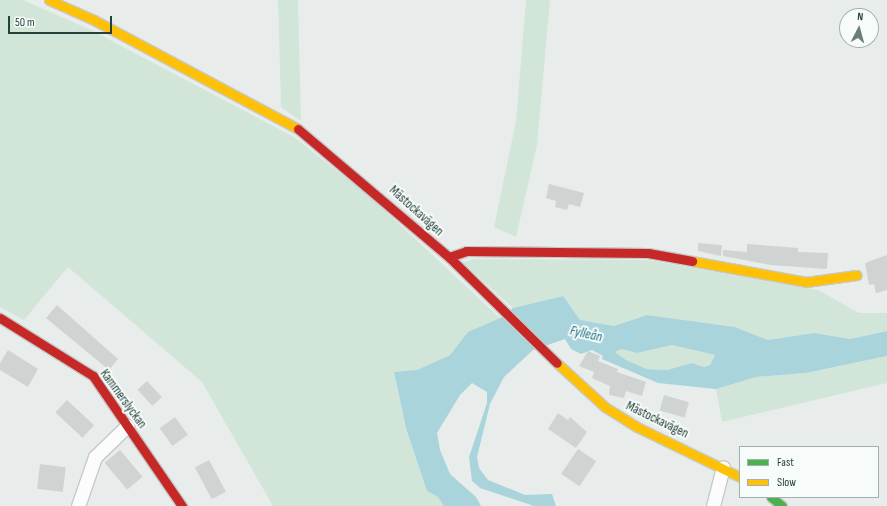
<!DOCTYPE html>
<html>
<head>
<meta charset="utf-8">
<style>
	body { margin:0 }
	#map { position:relative; width:887px; height:506px; overflow:hidden; background:#e8edeb; font-family:"Sofia Sans Condensed",sans-serif }
	div>[style] { position:absolute }
	.green>* { inset:0; background:#d1e6d8 }
	.water>* { inset:0; background:#a9d4db }
	.building>* { inset:0; background:#cfd4d2; transform-origin:0 0 }
	.roads { filter:drop-shadow(1px 0 #c5cac8) drop-shadow(-1px 0 #c5cac8) drop-shadow(0 1px #c5cac8) drop-shadow(0 -1px #c5cac8) }
	.street>* { height:13px; margin:-6.5px; padding:0 6.5px; transform-origin:6.5px; border-radius:6.5px; background:#fcfcfc }
	.fast>* { height:9px; margin:-4.5px; padding:0 4.5px; transform-origin:4.5px; border-radius:4.5px; background:#4caf50 }
	.slow>* { height:9px; margin:-4.5px; padding:0 4.5px; transform-origin:4.5px; border-radius:4.5px; background:#ffc107 }
	.jam>* { height:9px; margin:-4.5px; padding:0 4.5px; transform-origin:4.5px; border-radius:4.5px; background:#c62828 }
	span { translate:-50% -50%; white-space:nowrap; text-align:center; line-height:1.15; -webkit-text-stroke:4px #f7fbf9; paint-order:stroke }
	.street-label { font-size:13px; color:#24423a }
	.water-label { font-size:14px; color:#1c6f80; font-style:italic }
	.legend { position:absolute; left:739px; top:446px; width:140px; height:52px; box-sizing:border-box; background:#f7fbf9; border:1px solid #a3b1ad; margin:0; padding:5px 7px; list-style:none; font-size:12px; color:#24423a }
	.legend li { display:flex; align-items:center; gap:8px; height:20px }
	.legend b { width:20px; border:1px solid #a3b1ad }
	.north { position:absolute; left:839px; top:8px; width:40px; height:40px; box-sizing:border-box; background:#f7fbf9; border:1px solid #a3b1ad; border-radius:50%; rotate:6deg; font-size:11px; font-weight:700; line-height:16px; text-align:center; color:#24423a }
	.north::after { content:''; display:block; margin:auto; width:14px; height:18px; background:#697e78; clip-path:polygon(50% 0,100% 100%,50% 72%,0 100%) }
	.scale { position:absolute; left:8px; top:16px; width:104px; height:18px; box-sizing:border-box; border:2px solid #24423a; border-top:0; padding-left:5px; font-size:12px; line-height:14px; white-space:nowrap; color:#24423a; -webkit-text-stroke:3px #f7fbf9; paint-order:stroke }
</style>
</head>
<body>
<div id="map">
	<div class="green">
		<div style="clip-path:polygon(0 0,23px 0,91px 30px,294px 137px,368px 195px,500px 318px,468px 332px,450px 355px,417px 370px,394px 373px,406px 428px,427px 491px,438px 497px,444px 506px,273px 506px,202px 382px,68px 267px,24px 320px,0 307px)"></div>
		<div style="clip-path:polygon(278px 0,298px 0,301px 121px,281px 107px)"></div>
		<div style="clip-path:polygon(526px 0,550px 0,537px 145px,516px 237px,494px 227px,516px 121px)"></div>
		<div style="clip-path:polygon(472px 259px,647px 260px,818px 290px,859px 313px,887px 313px,887px 331px,850px 339px,814px 333px,768px 340px,735px 327px,647px 315px,614px 326px,580px 320px,563px 296px,513px 308px,463px 263px)"></div>
		<div style="clip-path:polygon(672px 345px,715px 355px,710px 365px,704px 367px,692px 363px,667px 370px,647px 369px,626px 360px,615px 352px,622px 349px,637px 353px)"></div>
		<div style="clip-path:polygon(887px 356px,887px 383px,722px 422px,716px 389px,756px 377px,807px 373px)"></div>
	</div>
	<div class="water">
		<div style="clip-path:polygon(evenodd,563px 296px,580px 320px,614px 326px,647px 315px,735px 327px,768px 340px,814px 333px,850px 339px,887px 331px,887px 356px,806px 373px,756px 377px,716px 389px,658px 383px,602px 359px,603px 356px,592px 350px,581px 354px,571px 349px,565px 339px,533px 350px,504px 377px,490px 404px,477px 457px,479px 468px,488px 480px,525px 495px,552px 494px,556px 506px,534px 506px,480px 488px,472px 481px,469px 457px,487px 403px,487px 392px,472px 383px,460px 395px,437px 433px,440px 450px,450px 474px,476px 497px,481px 506px,444px 506px,438px 497px,427px 491px,406px 428px,394px 372px,417px 370px,450px 355px,468px 332px,500px 318px,513px 308px,563px 296px,672px 345px,715px 355px,710px 365px,704px 367px,692px 363px,667px 370px,647px 369px,626px 360px,615px 352px,622px 349px,637px 353px,672px 345px)"></div>
	</div>
	<div class="building">
		<div style="clip-path:polygon(549px 184px,584px 193px,580px 207px,569px 204px,567px 210px,555px 207px,556px 201px,546px 198px)"></div>
		<div style="clip-path:polygon(698px 243px,722px 245px,721px 256px,698px 251px)"></div>
		<div style="clip-path:polygon(747px 244px,798px 248px,798px 252px,828px 253px,827px 269px,771px 265px,723px 256px,723px 250px,747px 252px)"></div>
		<div style="clip-path:polygon(887px 255px,887px 290px,876px 293px,874px 284px,869px 285px,865px 263px)"></div>
		<div style="clip-path:polygon(57px 305px,118px 359px,109px 370px,46px 318px)"></div>
		<div style="clip-path:polygon(8px 350px,38px 369px,28px 387px,0 370px,0 363px)"></div>
		<div style="clip-path:polygon(588px 351px,600px 356px,598px 361px,618px 369px,617px 372px,646px 382px,642px 396px,626px 391px,624px 398px,609px 395px,610px 386px,592px 378px,594px 372px,579px 366px)"></div>
		<div style="left:147px;top:381px;width:22px;height:13px;rotate:47deg"></div>
		<div style="left:664px;top:395px;width:26px;height:16px;rotate:16deg"></div>
		<div style="left:67px;top:400px;width:37px;height:17px;rotate:43deg"></div>
		<div style="clip-path:polygon(558px 413px,568px 420px,570px 417px,587px 432px,576px 448px,548px 429px)"></div>
		<div style="left:175px;top:417px;width:22px;height:19px;rotate:54deg"></div>
		<div style="left:578px;top:449px;width:22px;height:30px;rotate:34deg"></div>
		<div style="left:120px;top:450px;width:35px;height:20px;rotate:50deg"></div>
		<div style="left:209px;top:460px;width:36px;height:16px;rotate:62deg"></div>
		<div style="left:40px;top:464px;width:26px;height:25px;rotate:7deg"></div>
	</div>
	<div class="roads">
		<div class="street">
			<div style="left:78px;top:506px;width:52px;rotate:-70.9deg"></div>
			<div style="left:95px;top:457px;width:45px;rotate:-44.1deg"></div>
			<div style="left:713px;top:506px;width:40px;rotate:-75.6deg"></div>
		</div>
		<div class="fast">
			<div style="left:771px;top:497px;width:14px;rotate:39deg"></div>
		</div>
		<div class="slow">
			<div style="left:49px;top:0;width:49px;rotate:24deg"></div>
			<div style="left:94px;top:20px;width:231px;rotate:28.1deg"></div>
			<div style="left:692px;top:261px;width:116px;rotate:10.4deg"></div>
			<div style="left:806px;top:282px;width:51px;rotate:-7.8deg"></div>
			<div style="left:557px;top:363px;width:65px;rotate:42.5deg"></div>
			<div style="left:605px;top:407px;width:38px;rotate:32deg"></div>
			<div style="left:637px;top:427px;width:114px;rotate:25.9deg"></div>
		</div>
		<div class="jam">
			<div style="left:298px;top:129px;width:198px;rotate:40.3deg"></div>
			<div style="left:449px;top:257px;width:151px;rotate:44.5deg"></div>
			<div style="left:449px;top:257px;width:18px;rotate:-19deg"></div>
			<div style="left:466px;top:251px;width:182px;rotate:0.6deg"></div>
			<div style="left:648px;top:253px;width:45px;rotate:10.3deg"></div>
			<div style="left:0;top:318px;width:110px;rotate:31.9deg"></div>
			<div style="left:93px;top:376px;width:158px;rotate:55.6deg"></div>
		</div>
	</div>
	<div class="street-label">
		<span style="left:416px;top:211px;rotate:42deg">Mästockavägen</span>
		<span style="left:123px;top:399px;rotate:54deg">Kammerslyckan</span>
		<span style="left:657px;top:420px;rotate:26deg">Mästockavägen</span>
	</div>
	<div class="water-label">
		<span style="left:586px;top:334px;rotate:13deg">Fylleån</span>
	</div>
	<ul class="legend">
	<li><b style="height:5px;background:#4caf50"></b>Fast</li>
	<li><b style="height:5px;background:#ffc107"></b>Slow</li>
	</ul>
	<div class="north">N</div>
	<div class="scale">50 m</div>
</div>
</body>
</html>
